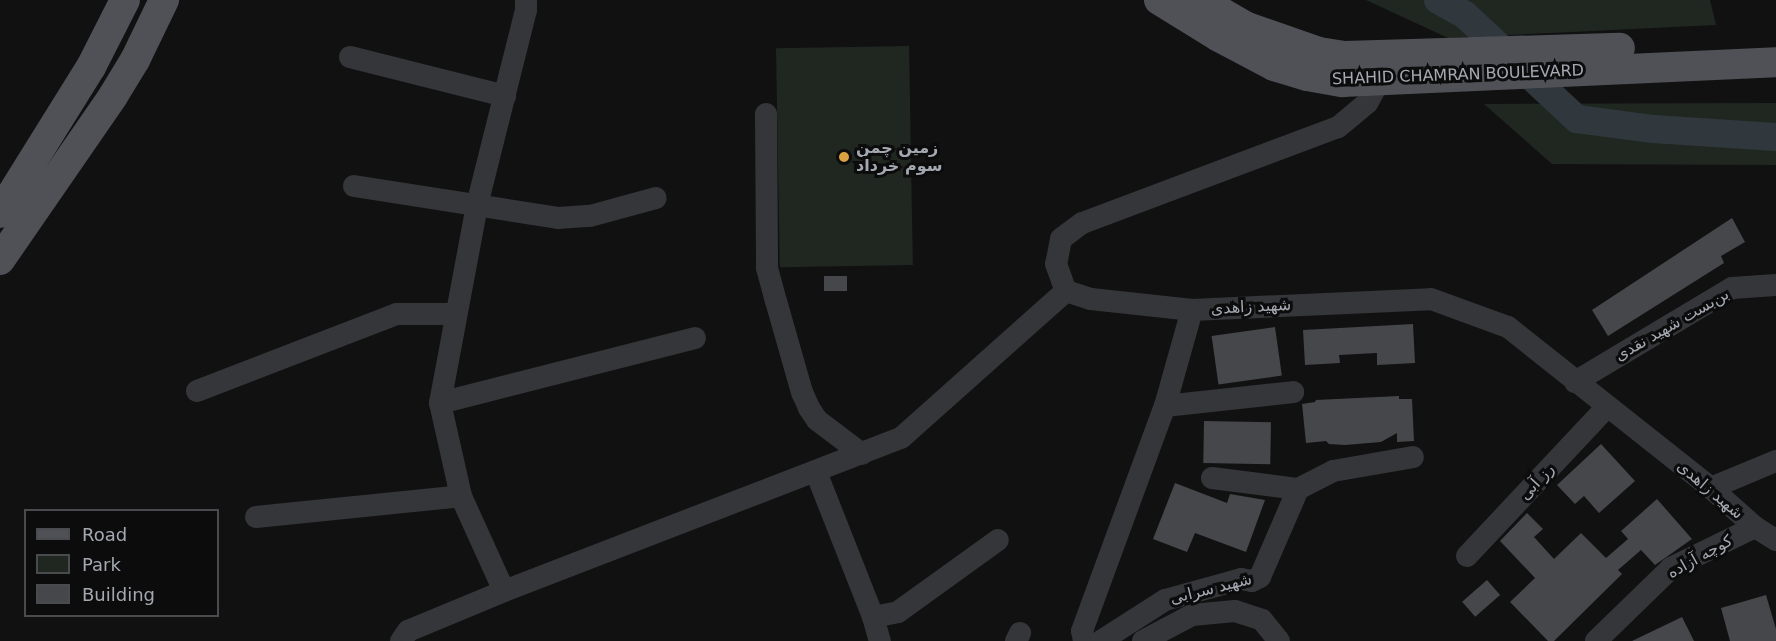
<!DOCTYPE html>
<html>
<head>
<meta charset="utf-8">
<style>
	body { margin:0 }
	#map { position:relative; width:1776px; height:641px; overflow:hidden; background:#111112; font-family:"DejaVu Sans",Cairo,sans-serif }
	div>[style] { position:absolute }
	.green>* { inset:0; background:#202721; transform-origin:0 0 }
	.river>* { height:28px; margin:-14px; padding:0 14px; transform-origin:14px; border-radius:14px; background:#30383d }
	.building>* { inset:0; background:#45474a; transform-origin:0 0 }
	.minor>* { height:22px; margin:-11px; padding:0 11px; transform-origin:11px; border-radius:11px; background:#353639 }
	.major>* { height:30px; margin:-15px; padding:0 15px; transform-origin:15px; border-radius:15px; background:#4f5156 }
	.dots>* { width:16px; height:16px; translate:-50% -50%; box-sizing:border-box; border:3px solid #0c0c0d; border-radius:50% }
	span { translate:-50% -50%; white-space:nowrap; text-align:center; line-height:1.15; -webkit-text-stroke:6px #0c0c0d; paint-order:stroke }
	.street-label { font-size:16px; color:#a4a9b1 }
	.poi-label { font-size:16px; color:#a4a9b1; font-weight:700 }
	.left { translate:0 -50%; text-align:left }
	.legend { position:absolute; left:24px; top:509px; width:195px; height:108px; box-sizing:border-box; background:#0c0c0d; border:2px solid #494b4f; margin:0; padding:8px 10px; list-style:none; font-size:18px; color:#a4a9b1 }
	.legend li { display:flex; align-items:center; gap:12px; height:30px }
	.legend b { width:30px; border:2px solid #494b4f }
</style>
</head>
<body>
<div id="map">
	<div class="green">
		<div style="clip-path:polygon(1366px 0,1710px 0,1716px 25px,1448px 38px)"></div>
		<div style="left:909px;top:46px;width:219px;height:133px;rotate:89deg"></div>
		<div style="clip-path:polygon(1776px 103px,1776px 165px,1552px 164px,1484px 104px)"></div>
	</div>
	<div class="river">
		<div style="left:1438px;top:0;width:31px;rotate:29deg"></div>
		<div style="left:1465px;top:15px;width:153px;rotate:42.9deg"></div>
		<div style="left:1577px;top:119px;width:77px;rotate:7.5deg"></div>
		<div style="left:1653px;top:129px;width:123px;rotate:3.7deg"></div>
	</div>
	<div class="building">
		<div style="clip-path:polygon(1732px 218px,1745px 242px,1721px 256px,1724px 263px,1608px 336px,1592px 310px)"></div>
		<div style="left:847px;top:276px;width:15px;height:23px;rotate:90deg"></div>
		<div style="clip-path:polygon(1413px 324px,1415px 363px,1377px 365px,1377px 353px,1339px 355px,1340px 363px,1305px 365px,1303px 330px)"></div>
		<div style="left:1275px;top:327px;width:49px;height:64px;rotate:82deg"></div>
		<div style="clip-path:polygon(1399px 396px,1399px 399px,1412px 399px,1414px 441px,1397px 442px,1397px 433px,1381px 442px,1345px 445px,1329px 444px,1326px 441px,1306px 443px,1302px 404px,1315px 402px,1316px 400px)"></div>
		<div style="left:1204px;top:421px;width:67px;height:42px;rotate:1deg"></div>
		<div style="clip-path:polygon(1601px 444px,1635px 481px,1599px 513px,1584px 496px,1575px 504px,1557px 485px)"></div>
		<div style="clip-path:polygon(1175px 483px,1227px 503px,1230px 494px,1265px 500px,1246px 552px,1195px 533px,1187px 552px,1153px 539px)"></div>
		<div style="clip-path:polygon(1657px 499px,1692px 539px,1655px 565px,1641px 550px,1618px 570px,1622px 574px,1554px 641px,1548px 641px,1510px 602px,1535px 578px,1500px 541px,1527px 513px,1543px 529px,1534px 537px,1554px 559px,1581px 533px,1606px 558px,1628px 539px,1621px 531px)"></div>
		<div style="left:1487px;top:580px;width:20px;height:33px;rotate:49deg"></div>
		<div style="clip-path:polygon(1766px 595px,1776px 629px,1776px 641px,1730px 641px,1721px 608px)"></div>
		<div style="clip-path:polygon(1682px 617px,1694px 641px,1632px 641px)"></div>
	</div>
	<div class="minor">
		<div style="left:350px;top:57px;width:160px;rotate:14.1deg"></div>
		<div style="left:1380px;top:80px;width:26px;rotate:119deg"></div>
		<div style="left:1367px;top:103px;width:38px;rotate:140deg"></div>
		<div style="left:1338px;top:127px;width:273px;rotate:159.4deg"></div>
		<div style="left:1082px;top:223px;width:26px;rotate:143deg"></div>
		<div style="left:1061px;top:239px;width:25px;rotate:101deg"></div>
		<div style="left:1056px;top:264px;width:29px;rotate:70deg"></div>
		<div style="left:1066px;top:291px;width:26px;rotate:18deg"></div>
		<div style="left:1091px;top:299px;width:102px;rotate:6.2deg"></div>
		<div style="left:1192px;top:310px;width:239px;rotate:-2.6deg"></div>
		<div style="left:1431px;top:299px;width:82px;rotate:20deg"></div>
		<div style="left:1508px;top:327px;width:259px;rotate:38.4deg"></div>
		<div style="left:1711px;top:488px;width:59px;rotate:41.6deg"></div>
		<div style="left:1755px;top:527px;width:25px;rotate:32deg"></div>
		<div style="left:766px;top:114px;width:154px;rotate:89.6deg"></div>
		<div style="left:767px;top:268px;width:34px;rotate:75deg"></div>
		<div style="left:776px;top:301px;width:95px;rotate:74.1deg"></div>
		<div style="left:802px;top:392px;width:17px;rotate:66deg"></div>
		<div style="left:809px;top:408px;width:14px;rotate:56deg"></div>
		<div style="left:817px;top:420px;width:56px;rotate:37.1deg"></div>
		<div style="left:354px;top:186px;width:206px;rotate:8.9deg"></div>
		<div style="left:558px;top:218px;width:32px;rotate:-4deg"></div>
		<div style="left:590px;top:216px;width:68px;rotate:-15.3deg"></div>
		<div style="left:1575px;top:382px;width:183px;rotate:-30.9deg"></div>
		<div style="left:1732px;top:288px;width:44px;rotate:-3.9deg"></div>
		<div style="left:197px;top:391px;width:214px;rotate:-21.1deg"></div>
		<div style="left:397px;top:314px;width:57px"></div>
		<div style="left:440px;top:403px;width:263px;rotate:-14.3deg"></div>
		<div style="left:1165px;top:406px;width:129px;rotate:-6.2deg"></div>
		<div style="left:816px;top:472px;width:156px;rotate:68.5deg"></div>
		<div style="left:873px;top:617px;width:25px;rotate:74deg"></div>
		<div style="left:1212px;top:478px;width:87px;rotate:7.3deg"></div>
		<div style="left:1711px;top:488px;width:70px;rotate:-22.6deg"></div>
		<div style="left:256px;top:517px;width:206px;rotate:-5.8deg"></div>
		<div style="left:1467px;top:556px;width:204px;rotate:-46.8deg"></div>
		<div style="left:504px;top:591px;width:104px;rotate:-114.4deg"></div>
		<div style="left:461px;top:496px;width:95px;rotate:-102.7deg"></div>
		<div style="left:440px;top:403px;width:201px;rotate:-79.4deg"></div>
		<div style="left:477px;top:205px;width:201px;rotate:-75.9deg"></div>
		<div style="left:526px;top:10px;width:10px;rotate:-90deg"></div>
		<div style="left:873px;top:617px;width:25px;rotate:-11deg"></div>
		<div style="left:898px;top:612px;width:123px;rotate:-35.8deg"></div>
		<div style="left:401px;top:641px;width:12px;rotate:-55deg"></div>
		<div style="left:408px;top:631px;width:104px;rotate:-22.6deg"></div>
		<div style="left:504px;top:591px;width:425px;rotate:-21.1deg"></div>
		<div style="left:901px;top:438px;width:221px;rotate:-41.7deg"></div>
		<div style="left:1016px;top:641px;width:9px;rotate:-63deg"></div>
		<div style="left:1084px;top:641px;width:10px;rotate:-101deg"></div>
		<div style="left:1082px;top:631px;width:240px;rotate:-69.8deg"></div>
		<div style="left:1165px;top:406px;width:100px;rotate:-74.3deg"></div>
		<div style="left:1101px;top:641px;width:76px;rotate:-32.6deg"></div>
		<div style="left:1165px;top:600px;width:79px;rotate:-15.4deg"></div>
		<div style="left:1241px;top:579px;width:11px;rotate:10deg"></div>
		<div style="left:1252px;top:581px;width:9px;rotate:-27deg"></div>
		<div style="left:1260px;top:577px;width:96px;rotate:-66.6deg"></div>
		<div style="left:1298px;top:489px;width:39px;rotate:-27deg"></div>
		<div style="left:1333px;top:471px;width:81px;rotate:-9.9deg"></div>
		<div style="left:1143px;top:641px;width:55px;rotate:-28deg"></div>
		<div style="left:1192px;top:615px;width:43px;rotate:-5.3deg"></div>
		<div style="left:1235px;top:611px;width:28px;rotate:18deg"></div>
		<div style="left:1262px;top:620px;width:27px;rotate:51deg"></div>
		<div style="left:1596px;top:641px;width:105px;rotate:-44.2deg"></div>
		<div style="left:1671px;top:568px;width:93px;rotate:-26deg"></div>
	</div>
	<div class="major">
		<div style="left:1159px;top:0;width:70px;rotate:31.7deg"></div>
		<div style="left:1219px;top:37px;width:62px;rotate:27.8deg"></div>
		<div style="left:1274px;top:66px;width:34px;rotate:17deg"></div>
		<div style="left:1307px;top:76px;width:36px;rotate:10deg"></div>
		<div style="left:1342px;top:82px;width:434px;rotate:-2.6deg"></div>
		<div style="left:1200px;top:0;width:54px;rotate:29.9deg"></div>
		<div style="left:1247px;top:27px;width:76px;rotate:19.1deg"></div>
		<div style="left:1319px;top:52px;width:26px;rotate:9deg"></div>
		<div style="left:1345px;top:56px;width:275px;rotate:-1.7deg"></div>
		<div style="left:0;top:213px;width:172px;rotate:-58.1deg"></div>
		<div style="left:91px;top:67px;width:75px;rotate:-63.1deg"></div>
		<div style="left:0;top:260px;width:199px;rotate:-55.4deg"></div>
		<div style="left:113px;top:96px;width:42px;rotate:-58.6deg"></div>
		<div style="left:135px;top:60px;width:67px;rotate:-64.2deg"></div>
	</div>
	<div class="dots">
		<div style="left:844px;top:157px;background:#daa342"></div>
	</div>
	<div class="street-label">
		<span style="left:1458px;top:75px;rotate:-2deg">SHAHID CHAMRAN BOULEVARD</span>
		<span style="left:1251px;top:307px;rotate:-3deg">شهید زاهدی</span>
		<span style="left:1672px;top:325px;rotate:-30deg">بن‌بست شهید نقدی</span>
		<span style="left:1537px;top:482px;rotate:-47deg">رز آبی</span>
		<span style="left:1710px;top:490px;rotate:40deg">شهید زاهدی</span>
		<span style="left:1700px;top:557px;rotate:-29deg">کوچه آزاده</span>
		<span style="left:1211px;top:589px;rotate:-14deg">شهید سرابی</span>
	</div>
	<div class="poi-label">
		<span class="left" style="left:856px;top:157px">زمین چمن<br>سوم خرداد</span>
	</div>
	<ul class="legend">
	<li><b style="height:8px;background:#4f5156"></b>Road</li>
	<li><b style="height:16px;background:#202721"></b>Park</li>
	<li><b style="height:16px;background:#45474a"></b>Building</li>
	</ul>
</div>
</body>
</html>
